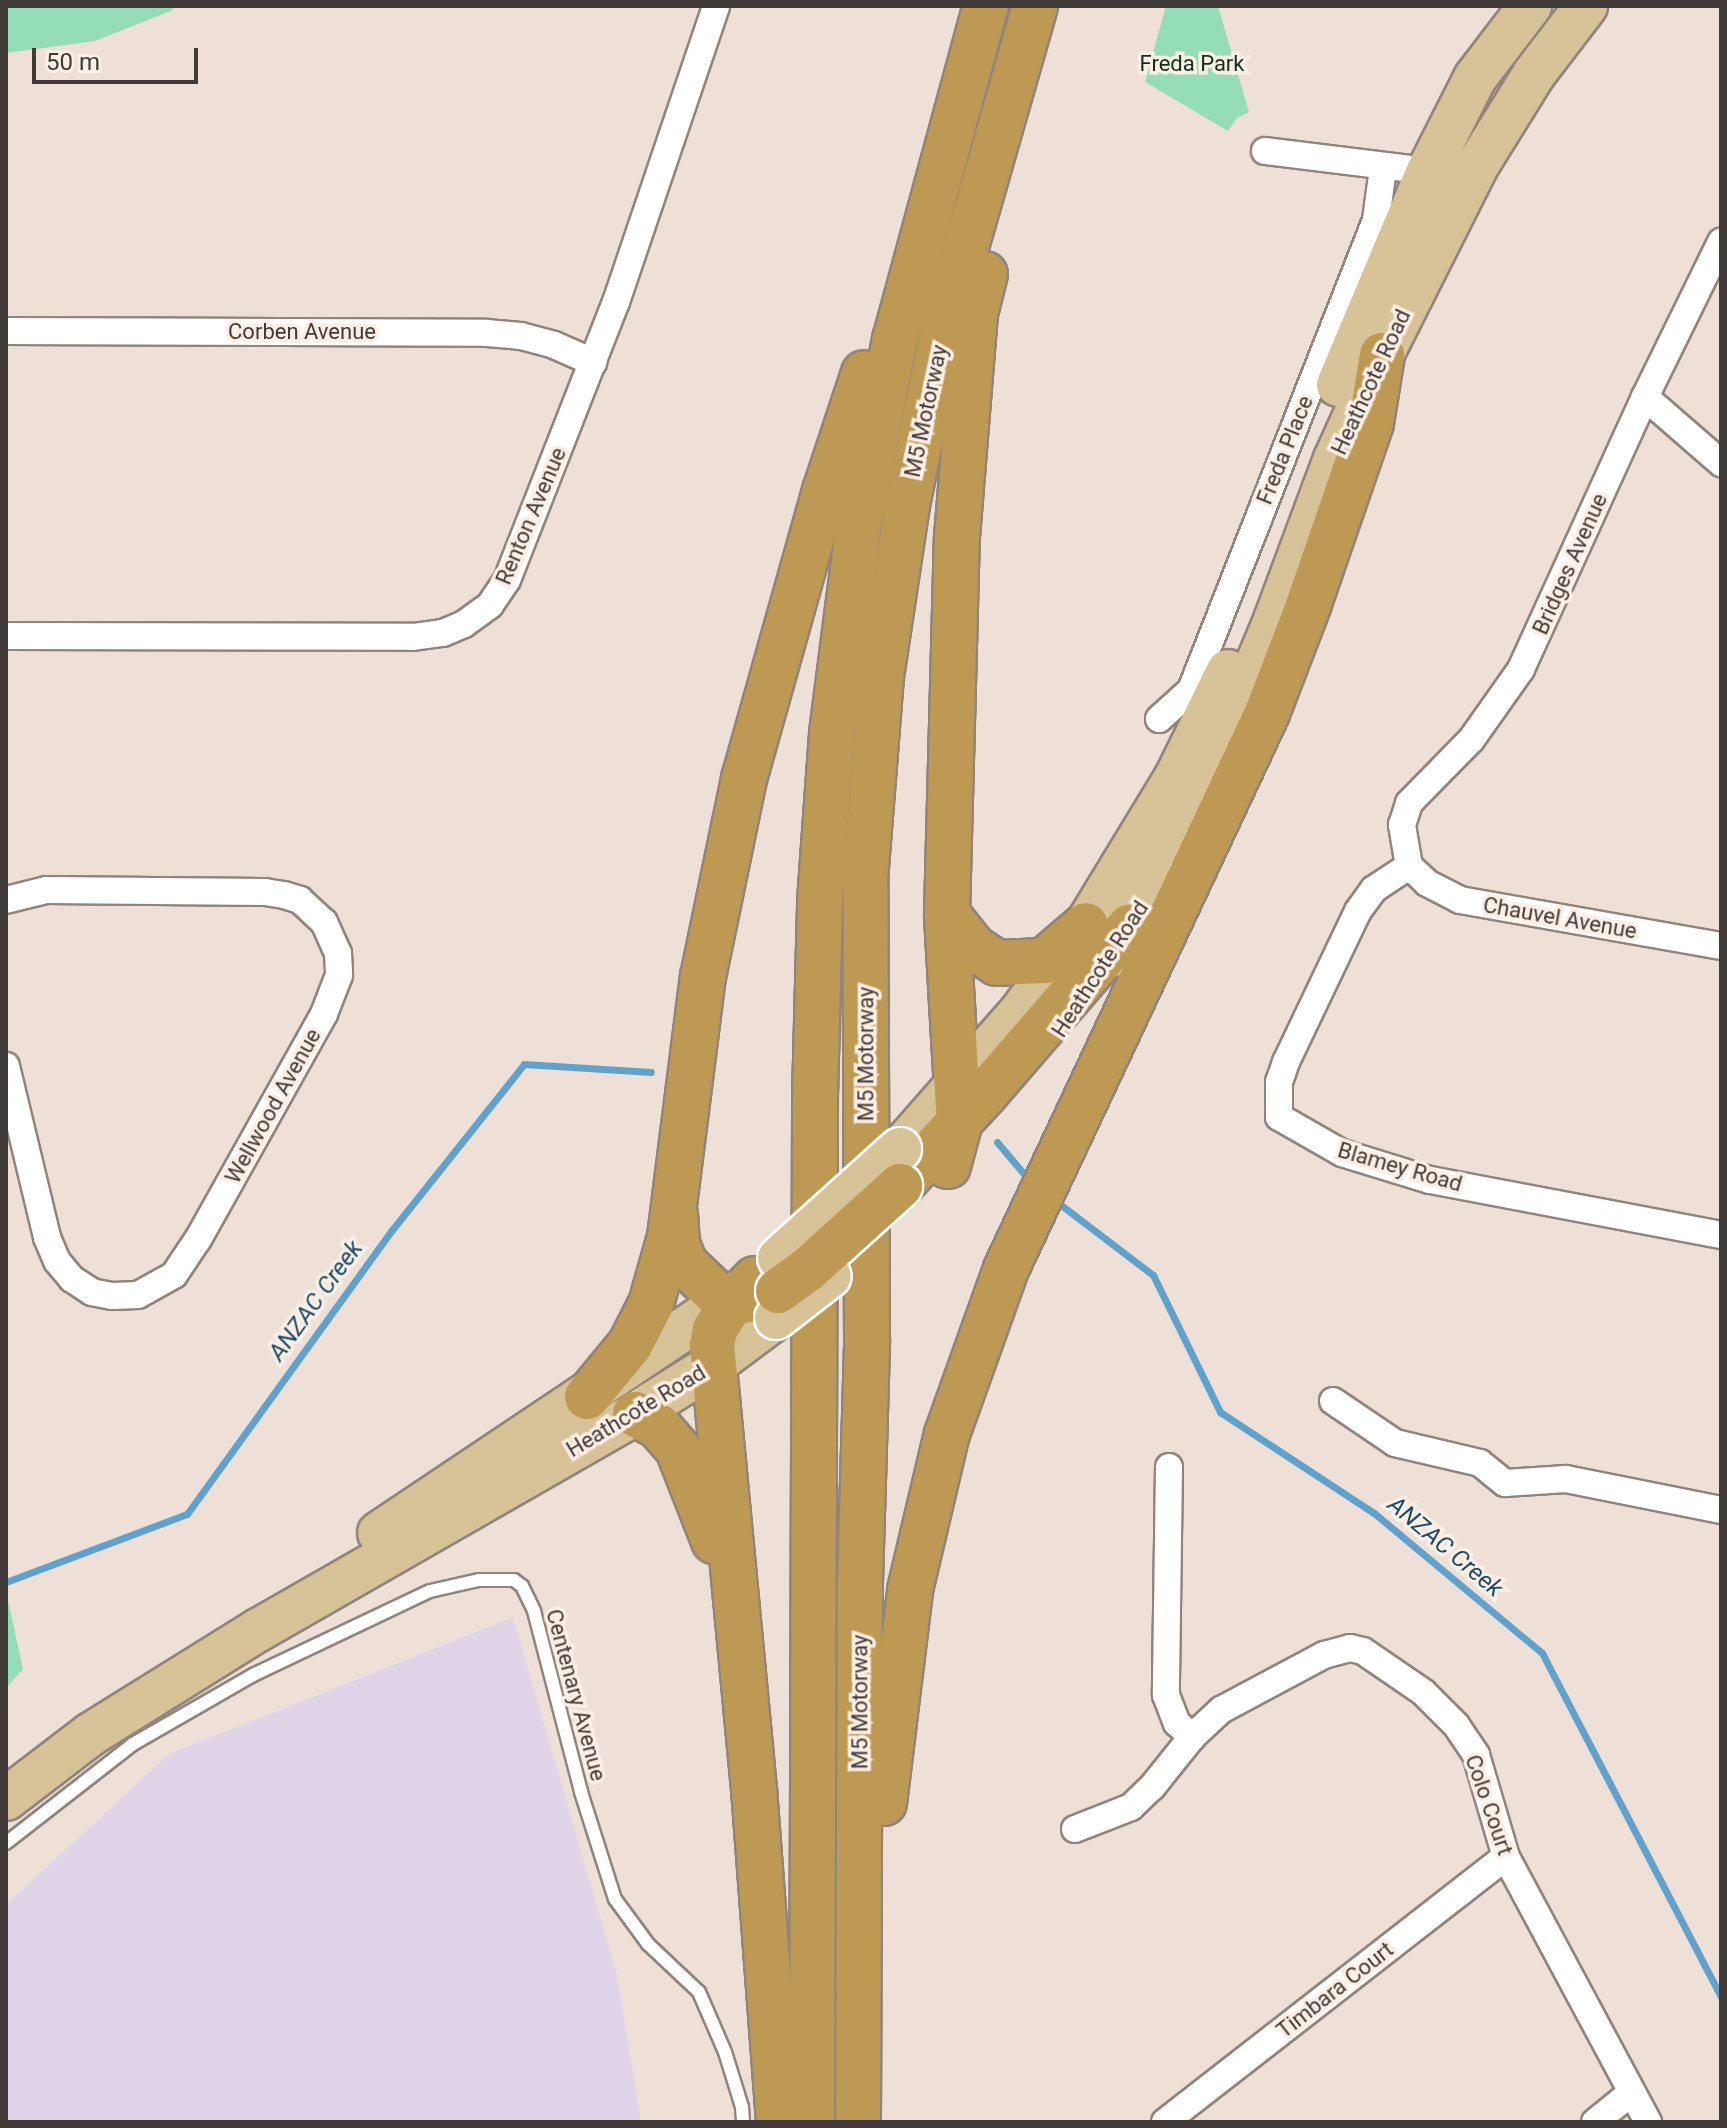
<!DOCTYPE html>
<html>
<head>
<meta charset="utf-8">
<style>
	body { margin:0 }
	#map { position:relative; width:1727px; height:2128px; overflow:hidden; background:#eee0d7; font-family:Roboto,sans-serif }
	div>[style] { position:absolute }
	.industrial>* { inset:0; background:#e0d4e8 }
	.green>* { inset:0; background:#95dcb8 }
	.stream>* { height:7px; margin:-3.5px; padding:0 3.5px; transform-origin:3.5px; border-radius:3.5px; background:#61a2cd }
	.roads { filter:drop-shadow(2px 0 #90847c) drop-shadow(-2px 0 #90847c) drop-shadow(0 2px #90847c) drop-shadow(0 -2px #90847c) }
	.lane>* { height:12px; margin:-6px; padding:0 6px; transform-origin:6px; border-radius:6px; background:#fff }
	.street>* { height:26px; margin:-13px; padding:0 13px; transform-origin:13px; border-radius:13px; background:#fff }
	.primary>* { height:42px; margin:-21px; padding:0 21px; transform-origin:21px; border-radius:21px; background:#d8c298 }
	.highway>* { height:44px; margin:-22px; padding:0 22px; transform-origin:22px; border-radius:22px; background:#be9953 }
	.bridges { filter:drop-shadow(2px 0 #fff) drop-shadow(-2px 0 #fff) drop-shadow(0 2px #fff) drop-shadow(0 -2px #fff) }
	.primary-bridge>* { height:42px; margin:-21px; padding:0 21px; transform-origin:21px; border-radius:21px; background:#d8c298 }
	.highway-bridge>* { height:44px; margin:-22px; padding:0 22px; transform-origin:22px; border-radius:22px; background:#be9953 }
	span { translate:-50% -50%; white-space:nowrap; text-align:center; line-height:1.15; -webkit-text-stroke:7px #fbeee4; paint-order:stroke }
	.park-label { font-size:22px; color:#0f3122 }
	.street-label { font-size:22px; color:#403b38 }
	.water-label { font-size:24px; color:#194b69; font-style:italic }
	.frame { position:absolute; inset:0; border:8px solid #403b38; pointer-events:none }
	.scale { position:absolute; left:32px; top:48px; width:166px; height:36px; box-sizing:border-box; border:4px solid #403b38; border-top:0; padding-left:10px; font-size:24px; line-height:28px; white-space:nowrap; color:#403b38; -webkit-text-stroke:6px #fbeee4; paint-order:stroke }
</style>
</head>
<body>
<div id="map">
	<div class="industrial">
		<div style="clip-path:polygon(513px 1617px,617px 1975px,641px 2122px,6px 2122px,6px 1905px,169px 1754px)"></div>
	</div>
	<div class="green">
		<div style="clip-path:polygon(6px 6px,172px 6px,173px 10px,95px 41px,6px 53px)"></div>
		<div style="clip-path:polygon(1166px 6px,1218px 6px,1249px 112px,1237px 118px,1228px 131px,1145px 82px)"></div>
		<div style="clip-path:polygon(6px 1591px,23px 1669px,6px 1688px)"></div>
	</div>
	<div class="stream">
		<div style="left:997px;top:1142px;width:51px;rotate:49.8deg"></div>
		<div style="left:1061px;top:1205px;width:116px;rotate:37.3deg"></div>
		<div style="left:1153px;top:1275px;width:153px;rotate:63.9deg"></div>
		<div style="left:1220px;top:1412px;width:184px;rotate:33.3deg"></div>
		<div style="left:1374px;top:1513px;width:219px;rotate:39.8deg"></div>
		<div style="left:1542px;top:1653px;width:388px;rotate:62.5deg"></div>
		<div style="left:6px;top:1582px;width:193px;rotate:-20.6deg"></div>
		<div style="left:187px;top:1514px;width:350px;rotate:-54.2deg"></div>
		<div style="left:392px;top:1230px;width:212px;rotate:-51.5deg"></div>
		<div style="left:524px;top:1064px;width:127px;rotate:3.6deg"></div>
	</div>
	<div class="roads">
		<div class="lane">
			<div style="left:6px;top:1843px;width:161px;rotate:-37.9deg"></div>
			<div style="left:133px;top:1744px;width:138px;rotate:-29.9deg"></div>
			<div style="left:253px;top:1675px;width:196px;rotate:-25.4deg"></div>
			<div style="left:430px;top:1591px;width:50px;rotate:-12.7deg"></div>
			<div style="left:479px;top:1580px;width:35px"></div>
			<div style="left:514px;top:1580px;width:10px;rotate:37deg"></div>
			<div style="left:522px;top:1586px;width:28px;rotate:64deg"></div>
			<div style="left:534px;top:1611px;width:187px;rotate:75.4deg"></div>
			<div style="left:581px;top:1792px;width:112px;rotate:72.4deg"></div>
			<div style="left:615px;top:1899px;width:56px;rotate:53.7deg"></div>
			<div style="left:648px;top:1944px;width:70px;rotate:43.3deg"></div>
			<div style="left:699px;top:1992px;width:65px;rotate:66.6deg"></div>
			<div style="left:725px;top:2052px;width:58px;rotate:72.8deg"></div>
			<div style="left:742px;top:2107px;width:15px;rotate:86deg"></div>
		</div>
		<div class="street">
			<div style="left:1265px;top:151px;width:164px;rotate:7deg"></div>
			<div style="left:6px;top:331px;width:481px;rotate:0.2deg"></div>
			<div style="left:487px;top:333px;width:34px;rotate:5deg"></div>
			<div style="left:521px;top:336px;width:34px;rotate:15deg"></div>
			<div style="left:554px;top:345px;width:43px;rotate:23.6deg"></div>
			<div style="left:1645px;top:397px;width:101px;rotate:41deg"></div>
			<div style="left:6px;top:636px;width:407px;rotate:0.1deg"></div>
			<div style="left:413px;top:637px;width:30px;rotate:-8deg"></div>
			<div style="left:443px;top:633px;width:23px;rotate:-23deg"></div>
			<div style="left:464px;top:624px;width:32px;rotate:-36deg"></div>
			<div style="left:490px;top:605px;width:30px;rotate:-56deg"></div>
			<div style="left:507px;top:580px;width:299px;rotate:-68.6deg"></div>
			<div style="left:616px;top:302px;width:312px;rotate:-71.3deg"></div>
			<div style="left:1159px;top:719px;width:43px;rotate:-42.2deg"></div>
			<div style="left:1191px;top:690px;width:505px;rotate:-68.51deg"></div>
			<div style="left:1376px;top:220px;width:52px;rotate:-82.3deg"></div>
			<div style="left:1409px;top:866px;width:42px;rotate:146.7deg"></div>
			<div style="left:1374px;top:889px;width:27px;rotate:126deg"></div>
			<div style="left:1358px;top:911px;width:167px;rotate:115.5deg"></div>
			<div style="left:1286px;top:1062px;width:21px;rotate:109deg"></div>
			<div style="left:1279px;top:1082px;width:35px;rotate:90deg"></div>
			<div style="left:1279px;top:1117px;width:73px;rotate:29.7deg"></div>
			<div style="left:1342px;top:1153px;width:92px;rotate:17.1deg"></div>
			<div style="left:1430px;top:1180px;width:296px;rotate:10.7deg"></div>
			<div style="left:1409px;top:866px;width:42px;rotate:-99.7deg"></div>
			<div style="left:1402px;top:825px;width:23px;rotate:-72deg"></div>
			<div style="left:1409px;top:803px;width:88px;rotate:-45.5deg"></div>
			<div style="left:1471px;top:740px;width:87px;rotate:-54.8deg"></div>
			<div style="left:1521px;top:669px;width:299px;rotate:-65.5deg"></div>
			<div style="left:1645px;top:397px;width:173px;rotate:-63.9deg"></div>
			<div style="left:1409px;top:866px;width:25px;rotate:43deg"></div>
			<div style="left:1427px;top:883px;width:37px;rotate:27deg"></div>
			<div style="left:1460px;top:900px;width:265px;rotate:10deg"></div>
			<div style="left:6px;top:900px;width:41px;rotate:-14deg"></div>
			<div style="left:46px;top:890px;width:219px;rotate:0.5deg"></div>
			<div style="left:265px;top:892px;width:19px;rotate:9deg"></div>
			<div style="left:284px;top:895px;width:17px;rotate:17deg"></div>
			<div style="left:300px;top:900px;width:33px;rotate:43deg"></div>
			<div style="left:324px;top:922px;width:34px;rotate:66deg"></div>
			<div style="left:338px;top:953px;width:22px;rotate:87deg"></div>
			<div style="left:339px;top:975px;width:42px;rotate:111deg"></div>
			<div style="left:324px;top:1014px;width:258px;rotate:119.2deg"></div>
			<div style="left:198px;top:1239px;width:43px;rotate:123.7deg"></div>
			<div style="left:174px;top:1275px;width:41px;rotate:150.9deg"></div>
			<div style="left:138px;top:1295px;width:26px;rotate:178deg"></div>
			<div style="left:112px;top:1296px;width:20px;rotate:-169deg"></div>
			<div style="left:92px;top:1292px;width:24px;rotate:-147deg"></div>
			<div style="left:72px;top:1279px;width:23px;rotate:-130deg"></div>
			<div style="left:57px;top:1261px;width:26px;rotate:-113deg"></div>
			<div style="left:47px;top:1237px;width:176px;rotate:-103.5deg"></div>
			<div style="left:1333px;top:1401px;width:75px;rotate:34.1deg"></div>
			<div style="left:1395px;top:1443px;width:87px;rotate:13.2deg"></div>
			<div style="left:1480px;top:1463px;width:32px;rotate:39deg"></div>
			<div style="left:1505px;top:1483px;width:61px;rotate:-3.8deg"></div>
			<div style="left:1566px;top:1479px;width:158px;rotate:11.3deg"></div>
			<div style="left:1169px;top:1467px;width:228px;rotate:90.8deg"></div>
			<div style="left:1166px;top:1695px;width:30px;rotate:69deg"></div>
			<div style="left:1177px;top:1723px;width:21px;rotate:43deg"></div>
			<div style="left:1075px;top:1829px;width:60px;rotate:-21.4deg"></div>
			<div style="left:1131px;top:1807px;width:29px;rotate:-44deg"></div>
			<div style="left:1152px;top:1787px;width:64px;rotate:-51.3deg"></div>
			<div style="left:1192px;top:1737px;width:40px;rotate:-43deg"></div>
			<div style="left:1221px;top:1710px;width:117px;rotate:-28.1deg"></div>
			<div style="left:1324px;top:1655px;width:27px;rotate:-15deg"></div>
			<div style="left:1350px;top:1648px;width:13px;rotate:13deg"></div>
			<div style="left:1363px;top:1651px;width:73px;rotate:34.3deg"></div>
			<div style="left:1423px;top:1692px;width:47px;rotate:45deg"></div>
			<div style="left:1456px;top:1725px;width:36px;rotate:56deg"></div>
			<div style="left:1476px;top:1755px;width:106px;rotate:73.6deg"></div>
			<div style="left:1506px;top:1857px;width:301px;rotate:61.8deg"></div>
			<div style="left:1165px;top:2122px;width:432px;rotate:-37.9deg"></div>
			<div style="left:1595px;top:2122px;width:46px;rotate:-38.9deg"></div>
		</div>
		<div class="primary">
			<div style="left:1338px;top:385px;width:232px;rotate:-67.2deg"></div>
			<div style="left:1428px;top:171px;width:104px;rotate:-63.2deg"></div>
			<div style="left:1475px;top:78px;width:91px;rotate:-52.6deg"></div>
			<div style="left:1110px;top:956px;width:182px;rotate:-60.1deg"></div>
			<div style="left:1201px;top:798px;width:193px;rotate:-67.4deg"></div>
			<div style="left:1275px;top:620px;width:172px;rotate:-69.6deg"></div>
			<div style="left:1335px;top:459px;width:114px;rotate:-65.7deg"></div>
			<div style="left:1382px;top:355px;width:212px;rotate:-63.3deg"></div>
			<div style="left:1477px;top:166px;width:108px;rotate:-58.2deg"></div>
			<div style="left:1534px;top:74px;width:86px;rotate:-52.6deg"></div>
			<div style="left:900px;top:1149px;width:185px;rotate:-48.7deg"></div>
			<div style="left:1022px;top:1010px;width:106px;rotate:-53deg"></div>
			<div style="left:1086px;top:925px;width:173px;rotate:-58.7deg"></div>
			<div style="left:1176px;top:777px;width:118px;rotate:-63.9deg"></div>
			<div style="left:379px;top:1533px;width:433px;rotate:-33.8deg"></div>
			<div style="left:6px;top:1799px;width:107px;rotate:-37.4deg"></div>
			<div style="left:91px;top:1734px;width:199px;rotate:-31.9deg"></div>
			<div style="left:260px;top:1629px;width:432px;rotate:-29.8deg"></div>
			<div style="left:635px;top:1414px;width:92px;rotate:-32.1deg"></div>
			<div style="left:713px;top:1365px;width:79px;rotate:-36.7deg"></div>
		</div>
		<div class="highway">
			<div style="left:947px;top:914px;width:43px;rotate:51.5deg"></div>
			<div style="left:974px;top:948px;width:27px;rotate:33deg"></div>
			<div style="left:997px;top:963px;width:47px;rotate:-2.4deg"></div>
			<div style="left:1044px;top:961px;width:55px;rotate:-40.6deg"></div>
			<div style="left:948px;top:1166px;width:42px;rotate:-75deg"></div>
			<div style="left:959px;top:1125px;width:211px;rotate:-93.3deg"></div>
			<div style="left:947px;top:914px;width:377px;rotate:-88.5deg"></div>
			<div style="left:957px;top:537px;width:224px;rotate:-85.4deg"></div>
			<div style="left:975px;top:314px;width:41px;rotate:-76deg"></div>
			<div style="left:900px;top:1186px;width:125px;rotate:-47.3deg"></div>
			<div style="left:985px;top:1094px;width:221px;rotate:-49.2deg"></div>
			<div style="left:675px;top:1214px;width:30px;rotate:86deg"></div>
			<div style="left:677px;top:1244px;width:22px;rotate:68deg"></div>
			<div style="left:685px;top:1264px;width:57px;rotate:43.6deg"></div>
			<div style="left:726px;top:1303px;width:31px;rotate:-7deg"></div>
			<div style="left:755px;top:1279px;width:35px;rotate:134deg"></div>
			<div style="left:731px;top:1304px;width:31px;rotate:122deg"></div>
			<div style="left:715px;top:1330px;width:15px;rotate:101deg"></div>
			<div style="left:712px;top:1345px;width:446px;rotate:84.6deg"></div>
			<div style="left:754px;top:1789px;width:334px;rotate:85.7deg"></div>
			<div style="left:587px;top:1397px;width:67px;rotate:-50.4deg"></div>
			<div style="left:630px;top:1345px;width:46px;rotate:-62.9deg"></div>
			<div style="left:651px;top:1304px;width:70px;rotate:-74.2deg"></div>
			<div style="left:670px;top:1237px;width:262px;rotate:-82.8deg"></div>
			<div style="left:703px;top:977px;width:202px;rotate:-78.3deg"></div>
			<div style="left:744px;top:779px;width:299px;rotate:-74.3deg"></div>
			<div style="left:825px;top:491px;width:124px;rotate:-71.7deg"></div>
			<div style="left:635px;top:1414px;width:27px;rotate:28deg"></div>
			<div style="left:659px;top:1427px;width:29px;rotate:49deg"></div>
			<div style="left:678px;top:1449px;width:99px;rotate:68.6deg"></div>
			<div style="left:884px;top:1803px;width:215px;rotate:-83deg"></div>
			<div style="left:910px;top:1590px;width:160px;rotate:-76.7deg"></div>
			<div style="left:947px;top:1434px;width:175px;rotate:-70.3deg"></div>
			<div style="left:1006px;top:1269px;width:614px;rotate:-64.85deg"></div>
			<div style="left:1267px;top:713px;width:115px;rotate:-69deg"></div>
			<div style="left:1308px;top:606px;width:194px;rotate:-71deg"></div>
			<div style="left:1371px;top:423px;width:69px;rotate:-80.8deg"></div>
			<div style="left:812px;top:2122px;width:1025px;rotate:-89.83deg"></div>
			<div style="left:815px;top:1097px;width:196px;rotate:-88.5deg"></div>
			<div style="left:820px;top:901px;width:168px;rotate:-85.9deg"></div>
			<div style="left:832px;top:733px;width:212px;rotate:-82.7deg"></div>
			<div style="left:859px;top:523px;width:187px;rotate:-78.9deg"></div>
			<div style="left:895px;top:340px;width:346px;rotate:-74.8deg"></div>
			<div style="left:858px;top:2122px;width:540px;rotate:-89.79deg"></div>
			<div style="left:860px;top:1582px;width:242px;rotate:-88.3deg"></div>
			<div style="left:867px;top:1340px;width:460px;rotate:-90.2deg"></div>
			<div style="left:865px;top:880px;width:204px;rotate:-85.5deg"></div>
			<div style="left:881px;top:677px;width:174px;rotate:-81.4deg"></div>
			<div style="left:907px;top:505px;width:189px;rotate:-78.4deg"></div>
			<div style="left:945px;top:320px;width:327px;rotate:-74deg"></div>
		</div>
	</div>
	<div class="bridges">
		<div class="primary-bridge">
			<div style="left:779px;top:1258px;width:163px;rotate:-42deg"></div>
			<div style="left:776px;top:1318px;width:68px;rotate:-37.9deg"></div>
		</div>
		<div class="highway-bridge">
			<div style="left:778px;top:1291px;width:34px;rotate:-36deg"></div>
			<div style="left:806px;top:1271px;width:127px;rotate:-42.1deg"></div>
		</div>
	</div>
	<div class="park-label">
		<span style="left:1192px;top:64px">Freda Park</span>
	</div>
	<div class="street-label">
		<span style="left:302px;top:332px">Corben Avenue</span>
		<span style="left:1371px;top:382px;rotate:-65deg">Heathcote Road</span>
		<span style="left:926px;top:411px;rotate:-78deg">M5 Motorway</span>
		<span style="left:1285px;top:450px;rotate:-68deg">Freda Place</span>
		<span style="left:531px;top:516px;rotate:-67deg">Renton Avenue</span>
		<span style="left:1570px;top:564px;rotate:-66deg">Bridges Avenue</span>
		<span style="left:1560px;top:918px;rotate:10deg">Chauvel Avenue</span>
		<span style="left:1100px;top:969px;rotate:-57deg">Heathcote Road</span>
		<span style="left:866px;top:1054px;rotate:-90deg">M5 Motorway</span>
		<span style="left:273px;top:1106px;rotate:-61deg">Wellwood Avenue</span>
		<span style="left:1400px;top:1167px;rotate:16deg">Blamey Road</span>
		<span style="left:636px;top:1411px;rotate:-31deg">Heathcote Road</span>
		<span style="left:576px;top:1695px;rotate:75deg">Centenary Avenue</span>
		<span style="left:860px;top:1702px;rotate:-90deg">M5 Motorway</span>
		<span style="left:1489px;top:1805px;rotate:71deg">Colo Court</span>
		<span style="left:1335px;top:1990px;rotate:-38deg">Timbara Court</span>
	</div>
	<div class="water-label">
		<span style="left:316px;top:1301px;rotate:-54deg">ANZAC Creek</span>
		<span style="left:1445px;top:1547px;rotate:40deg">ANZAC Creek</span>
	</div>
	<div class="frame"></div>
	<div class="scale">50 m</div>
</div>
</body>
</html>
